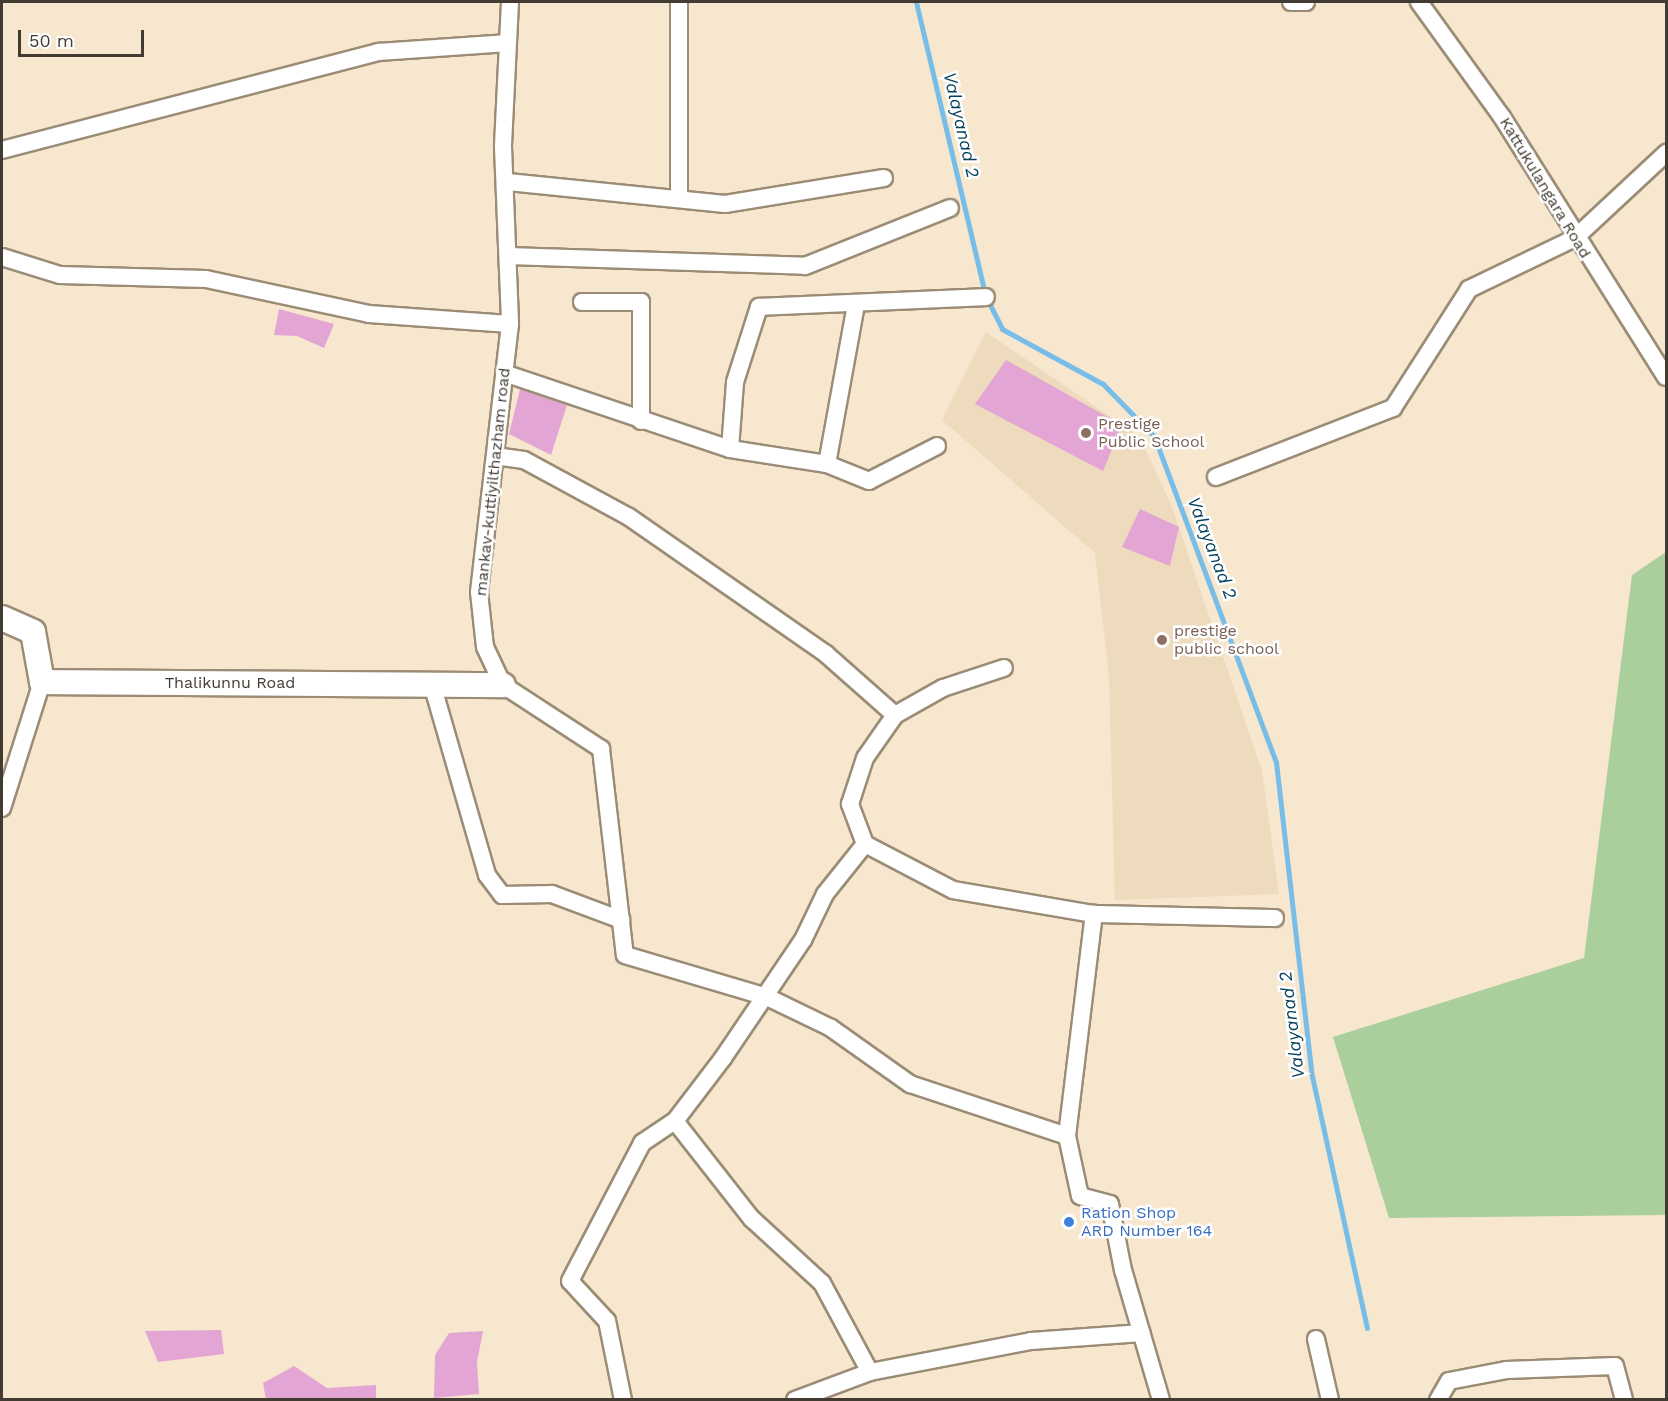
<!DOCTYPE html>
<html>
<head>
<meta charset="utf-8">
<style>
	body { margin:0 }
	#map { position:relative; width:1668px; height:1401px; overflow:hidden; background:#f7e7cf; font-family:"Work Sans",sans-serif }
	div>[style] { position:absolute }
	.built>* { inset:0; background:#eedabc }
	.green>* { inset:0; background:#abce9d }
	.stream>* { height:5px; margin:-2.5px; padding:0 2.5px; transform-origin:2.5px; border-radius:2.5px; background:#77bde8 }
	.building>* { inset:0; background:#e3a5d4 }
	.roads { filter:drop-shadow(2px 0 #9b8c76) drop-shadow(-2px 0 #9b8c76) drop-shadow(0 2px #9b8c76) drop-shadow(0 -2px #9b8c76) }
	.street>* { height:16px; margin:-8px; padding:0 8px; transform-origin:8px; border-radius:8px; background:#fff }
	.secondary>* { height:24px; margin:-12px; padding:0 12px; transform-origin:12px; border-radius:12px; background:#fff }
	.dots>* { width:16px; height:16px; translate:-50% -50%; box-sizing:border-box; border:3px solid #fff; border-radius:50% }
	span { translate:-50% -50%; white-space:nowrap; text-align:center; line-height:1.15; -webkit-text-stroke:5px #fff; paint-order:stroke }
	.street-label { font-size:16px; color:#423b32 }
	.education-label { font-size:16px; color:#785e54 }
	.left { translate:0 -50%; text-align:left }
	.shop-label { font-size:16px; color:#366cbe }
	.water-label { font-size:18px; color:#06415d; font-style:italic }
	.frame { position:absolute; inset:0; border:3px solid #423b32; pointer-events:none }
	.scale { position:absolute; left:18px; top:30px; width:126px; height:27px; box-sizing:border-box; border:3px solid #423b32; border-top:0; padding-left:8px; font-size:18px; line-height:21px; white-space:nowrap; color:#423b32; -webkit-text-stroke:4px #fff; paint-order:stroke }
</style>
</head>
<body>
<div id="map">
	<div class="built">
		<div style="clip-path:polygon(986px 332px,1140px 437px,1172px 507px,1262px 771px,1279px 894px,1115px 900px,1109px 677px,1095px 553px,942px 420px)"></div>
	</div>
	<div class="green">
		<div style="clip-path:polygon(1666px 552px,1666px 1215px,1389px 1218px,1333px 1037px,1584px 958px,1632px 575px)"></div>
	</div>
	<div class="stream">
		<div style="left:916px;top:2px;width:303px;rotate:76.7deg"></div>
		<div style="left:986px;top:297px;width:36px;rotate:63deg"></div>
		<div style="left:1002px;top:329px;width:115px;rotate:28.6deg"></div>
		<div style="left:1103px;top:384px;width:73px;rotate:45.6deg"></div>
		<div style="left:1154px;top:436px;width:348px;rotate:69.5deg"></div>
		<div style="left:1276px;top:762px;width:316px;rotate:83.5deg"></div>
		<div style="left:1312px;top:1076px;width:258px;rotate:77.7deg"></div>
	</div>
	<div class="building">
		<div style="clip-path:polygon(279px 309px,334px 324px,324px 348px,297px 336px,274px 335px)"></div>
		<div style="clip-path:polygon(1006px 360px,1122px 425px,1103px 471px,975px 404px)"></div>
		<div style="clip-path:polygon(520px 389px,567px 405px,551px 455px,509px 434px)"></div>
		<div style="clip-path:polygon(1140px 509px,1179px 527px,1170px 566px,1122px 547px)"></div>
		<div style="clip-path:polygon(221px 1330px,224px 1354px,158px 1362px,145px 1331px)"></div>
		<div style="clip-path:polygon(483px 1331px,477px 1362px,479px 1394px,434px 1398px,435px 1355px,449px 1333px)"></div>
		<div style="clip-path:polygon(294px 1366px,327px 1388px,376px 1385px,376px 1400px,266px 1400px,263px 1383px)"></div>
	</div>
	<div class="roads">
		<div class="street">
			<div style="left:510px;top:2px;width:145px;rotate:92.8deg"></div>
			<div style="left:503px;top:147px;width:177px;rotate:87.7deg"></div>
			<div style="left:510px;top:324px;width:270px;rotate:96.6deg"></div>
			<div style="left:479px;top:592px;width:55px;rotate:83.8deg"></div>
			<div style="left:485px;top:647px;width:42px;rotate:64.7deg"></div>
			<div style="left:503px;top:685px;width:117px;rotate:33.1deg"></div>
			<div style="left:601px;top:749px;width:207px;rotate:83.4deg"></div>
			<div style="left:625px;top:955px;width:148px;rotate:16.5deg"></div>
			<div style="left:767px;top:997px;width:71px;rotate:25.8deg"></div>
			<div style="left:831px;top:1028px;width:97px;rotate:35.3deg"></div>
			<div style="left:910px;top:1084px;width:165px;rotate:18.3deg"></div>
			<div style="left:1067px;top:1136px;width:61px;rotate:77.8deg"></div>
			<div style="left:1080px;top:1196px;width:31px;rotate:15deg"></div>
			<div style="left:1110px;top:1204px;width:67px;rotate:78.9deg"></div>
			<div style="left:1123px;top:1270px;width:135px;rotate:73.7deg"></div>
			<div style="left:1291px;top:2px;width:15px"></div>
			<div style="left:1419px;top:2px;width:142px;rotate:54.2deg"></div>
			<div style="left:1502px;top:117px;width:307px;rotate:57.8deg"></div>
			<div style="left:2px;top:150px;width:390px;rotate:-14.6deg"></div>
			<div style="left:379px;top:52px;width:129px;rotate:-4deg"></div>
			<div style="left:508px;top:182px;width:218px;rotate:5.8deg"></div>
			<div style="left:725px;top:204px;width:161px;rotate:-9.3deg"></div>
			<div style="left:679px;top:199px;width:197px;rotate:-90deg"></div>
			<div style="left:509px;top:256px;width:296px;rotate:1.9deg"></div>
			<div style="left:805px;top:266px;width:156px;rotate:-21.8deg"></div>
			<div style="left:2px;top:257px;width:61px;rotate:17.2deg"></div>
			<div style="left:60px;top:275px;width:146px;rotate:1.6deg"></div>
			<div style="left:206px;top:279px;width:167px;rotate:12.1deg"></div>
			<div style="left:369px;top:314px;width:141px;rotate:4.1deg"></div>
			<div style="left:582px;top:302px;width:59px"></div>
			<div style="left:641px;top:302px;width:119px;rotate:90deg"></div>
			<div style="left:504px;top:373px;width:238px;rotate:18.6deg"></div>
			<div style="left:937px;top:446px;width:76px;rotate:152.8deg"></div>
			<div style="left:869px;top:481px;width:45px;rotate:-158deg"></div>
			<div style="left:827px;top:464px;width:98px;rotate:-171.2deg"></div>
			<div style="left:730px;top:449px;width:67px;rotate:-85.7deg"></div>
			<div style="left:735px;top:382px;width:79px;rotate:-72.3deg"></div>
			<div style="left:759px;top:307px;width:227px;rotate:-2.5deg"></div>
			<div style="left:495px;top:456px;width:29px;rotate:8deg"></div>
			<div style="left:524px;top:460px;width:119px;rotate:28.5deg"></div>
			<div style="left:629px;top:517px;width:240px;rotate:34.8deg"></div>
			<div style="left:826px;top:654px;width:92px;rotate:41.5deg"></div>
			<div style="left:827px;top:464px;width:162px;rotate:-79.7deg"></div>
			<div style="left:1216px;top:477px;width:190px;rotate:-21.3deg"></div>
			<div style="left:1393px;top:408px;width:141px;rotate:-57.4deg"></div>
			<div style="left:1469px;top:289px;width:118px;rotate:-25.7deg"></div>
			<div style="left:1575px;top:238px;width:125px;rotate:-43deg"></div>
			<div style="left:432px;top:684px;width:199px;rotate:73.9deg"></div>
			<div style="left:487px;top:875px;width:25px;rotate:53deg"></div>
			<div style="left:502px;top:895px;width:50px;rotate:-1.1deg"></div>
			<div style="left:552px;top:894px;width:74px;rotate:20.6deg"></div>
			<div style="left:2px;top:808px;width:132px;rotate:-72.4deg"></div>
			<div style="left:865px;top:844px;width:99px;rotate:27.6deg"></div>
			<div style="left:953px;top:890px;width:143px;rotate:9.7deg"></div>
			<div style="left:1094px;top:914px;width:181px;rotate:1.3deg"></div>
			<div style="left:675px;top:1121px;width:123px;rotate:51.9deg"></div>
			<div style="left:751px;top:1218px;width:96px;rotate:42.5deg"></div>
			<div style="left:822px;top:1283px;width:101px;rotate:61.7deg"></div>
			<div style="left:1067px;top:1136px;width:224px;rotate:-83.1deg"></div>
			<div style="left:1316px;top:1339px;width:63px;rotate:77.1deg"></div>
			<div style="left:623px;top:1400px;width:81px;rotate:-101.4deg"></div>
			<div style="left:607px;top:1321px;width:54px;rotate:-132.8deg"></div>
			<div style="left:570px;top:1281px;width:156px;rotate:-62.4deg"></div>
			<div style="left:642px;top:1143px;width:40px;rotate:-34deg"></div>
			<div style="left:675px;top:1121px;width:79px;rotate:-52.7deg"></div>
			<div style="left:723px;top:1058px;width:143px;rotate:-55.9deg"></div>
			<div style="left:803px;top:940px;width:51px;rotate:-64.4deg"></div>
			<div style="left:825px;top:894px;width:64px;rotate:-51.3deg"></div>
			<div style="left:865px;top:844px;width:43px;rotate:-110.6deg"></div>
			<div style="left:850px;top:804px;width:48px;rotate:-71.9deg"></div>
			<div style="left:865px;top:758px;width:52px;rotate:-55.1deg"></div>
			<div style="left:895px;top:715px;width:55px;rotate:-29.4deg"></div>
			<div style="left:943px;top:688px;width:64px;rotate:-18.2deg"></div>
			<div style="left:795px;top:1400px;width:80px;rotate:-20.5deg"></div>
			<div style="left:870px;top:1372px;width:164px;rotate:-10.9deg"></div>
			<div style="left:1031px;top:1341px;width:111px;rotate:-4.1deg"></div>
			<div style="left:1438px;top:1400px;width:22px;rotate:-60deg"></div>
			<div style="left:1449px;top:1381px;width:58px;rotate:-10.9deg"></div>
			<div style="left:1506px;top:1370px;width:109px;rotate:-2.1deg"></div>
			<div style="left:1615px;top:1366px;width:35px;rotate:75deg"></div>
		</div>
		<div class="secondary">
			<div style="left:2px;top:618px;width:34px;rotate:24deg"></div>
			<div style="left:33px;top:632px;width:51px;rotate:79.8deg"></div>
			<div style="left:42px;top:682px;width:461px;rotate:0.4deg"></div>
		</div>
	</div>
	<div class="dots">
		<div style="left:1086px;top:433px;background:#8d6e63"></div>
		<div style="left:1162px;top:640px;background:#8d6e63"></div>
		<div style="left:1069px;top:1222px;background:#3f7fe0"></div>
	</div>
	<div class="street-label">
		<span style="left:1545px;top:188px;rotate:59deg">Kattukulangara Road</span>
		<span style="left:493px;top:482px;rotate:-84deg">mankav-kuttiyilthazham road</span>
		<span style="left:230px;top:683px">Thalikunnu Road</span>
	</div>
	<div class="education-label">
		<span class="left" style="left:1098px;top:433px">Prestige<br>Public School</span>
		<span class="left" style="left:1174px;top:640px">prestige<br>public school</span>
	</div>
	<div class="shop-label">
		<span class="left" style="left:1081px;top:1222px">Ration Shop<br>ARD Number 164</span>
	</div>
	<div class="water-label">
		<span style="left:961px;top:125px;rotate:77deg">Valayanad 2</span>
		<span style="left:1212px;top:548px;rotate:69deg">Valayanad 2</span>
		<span style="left:1292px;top:1025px;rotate:-97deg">Valayanad 2</span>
	</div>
	<div class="frame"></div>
	<div class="scale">50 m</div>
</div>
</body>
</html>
